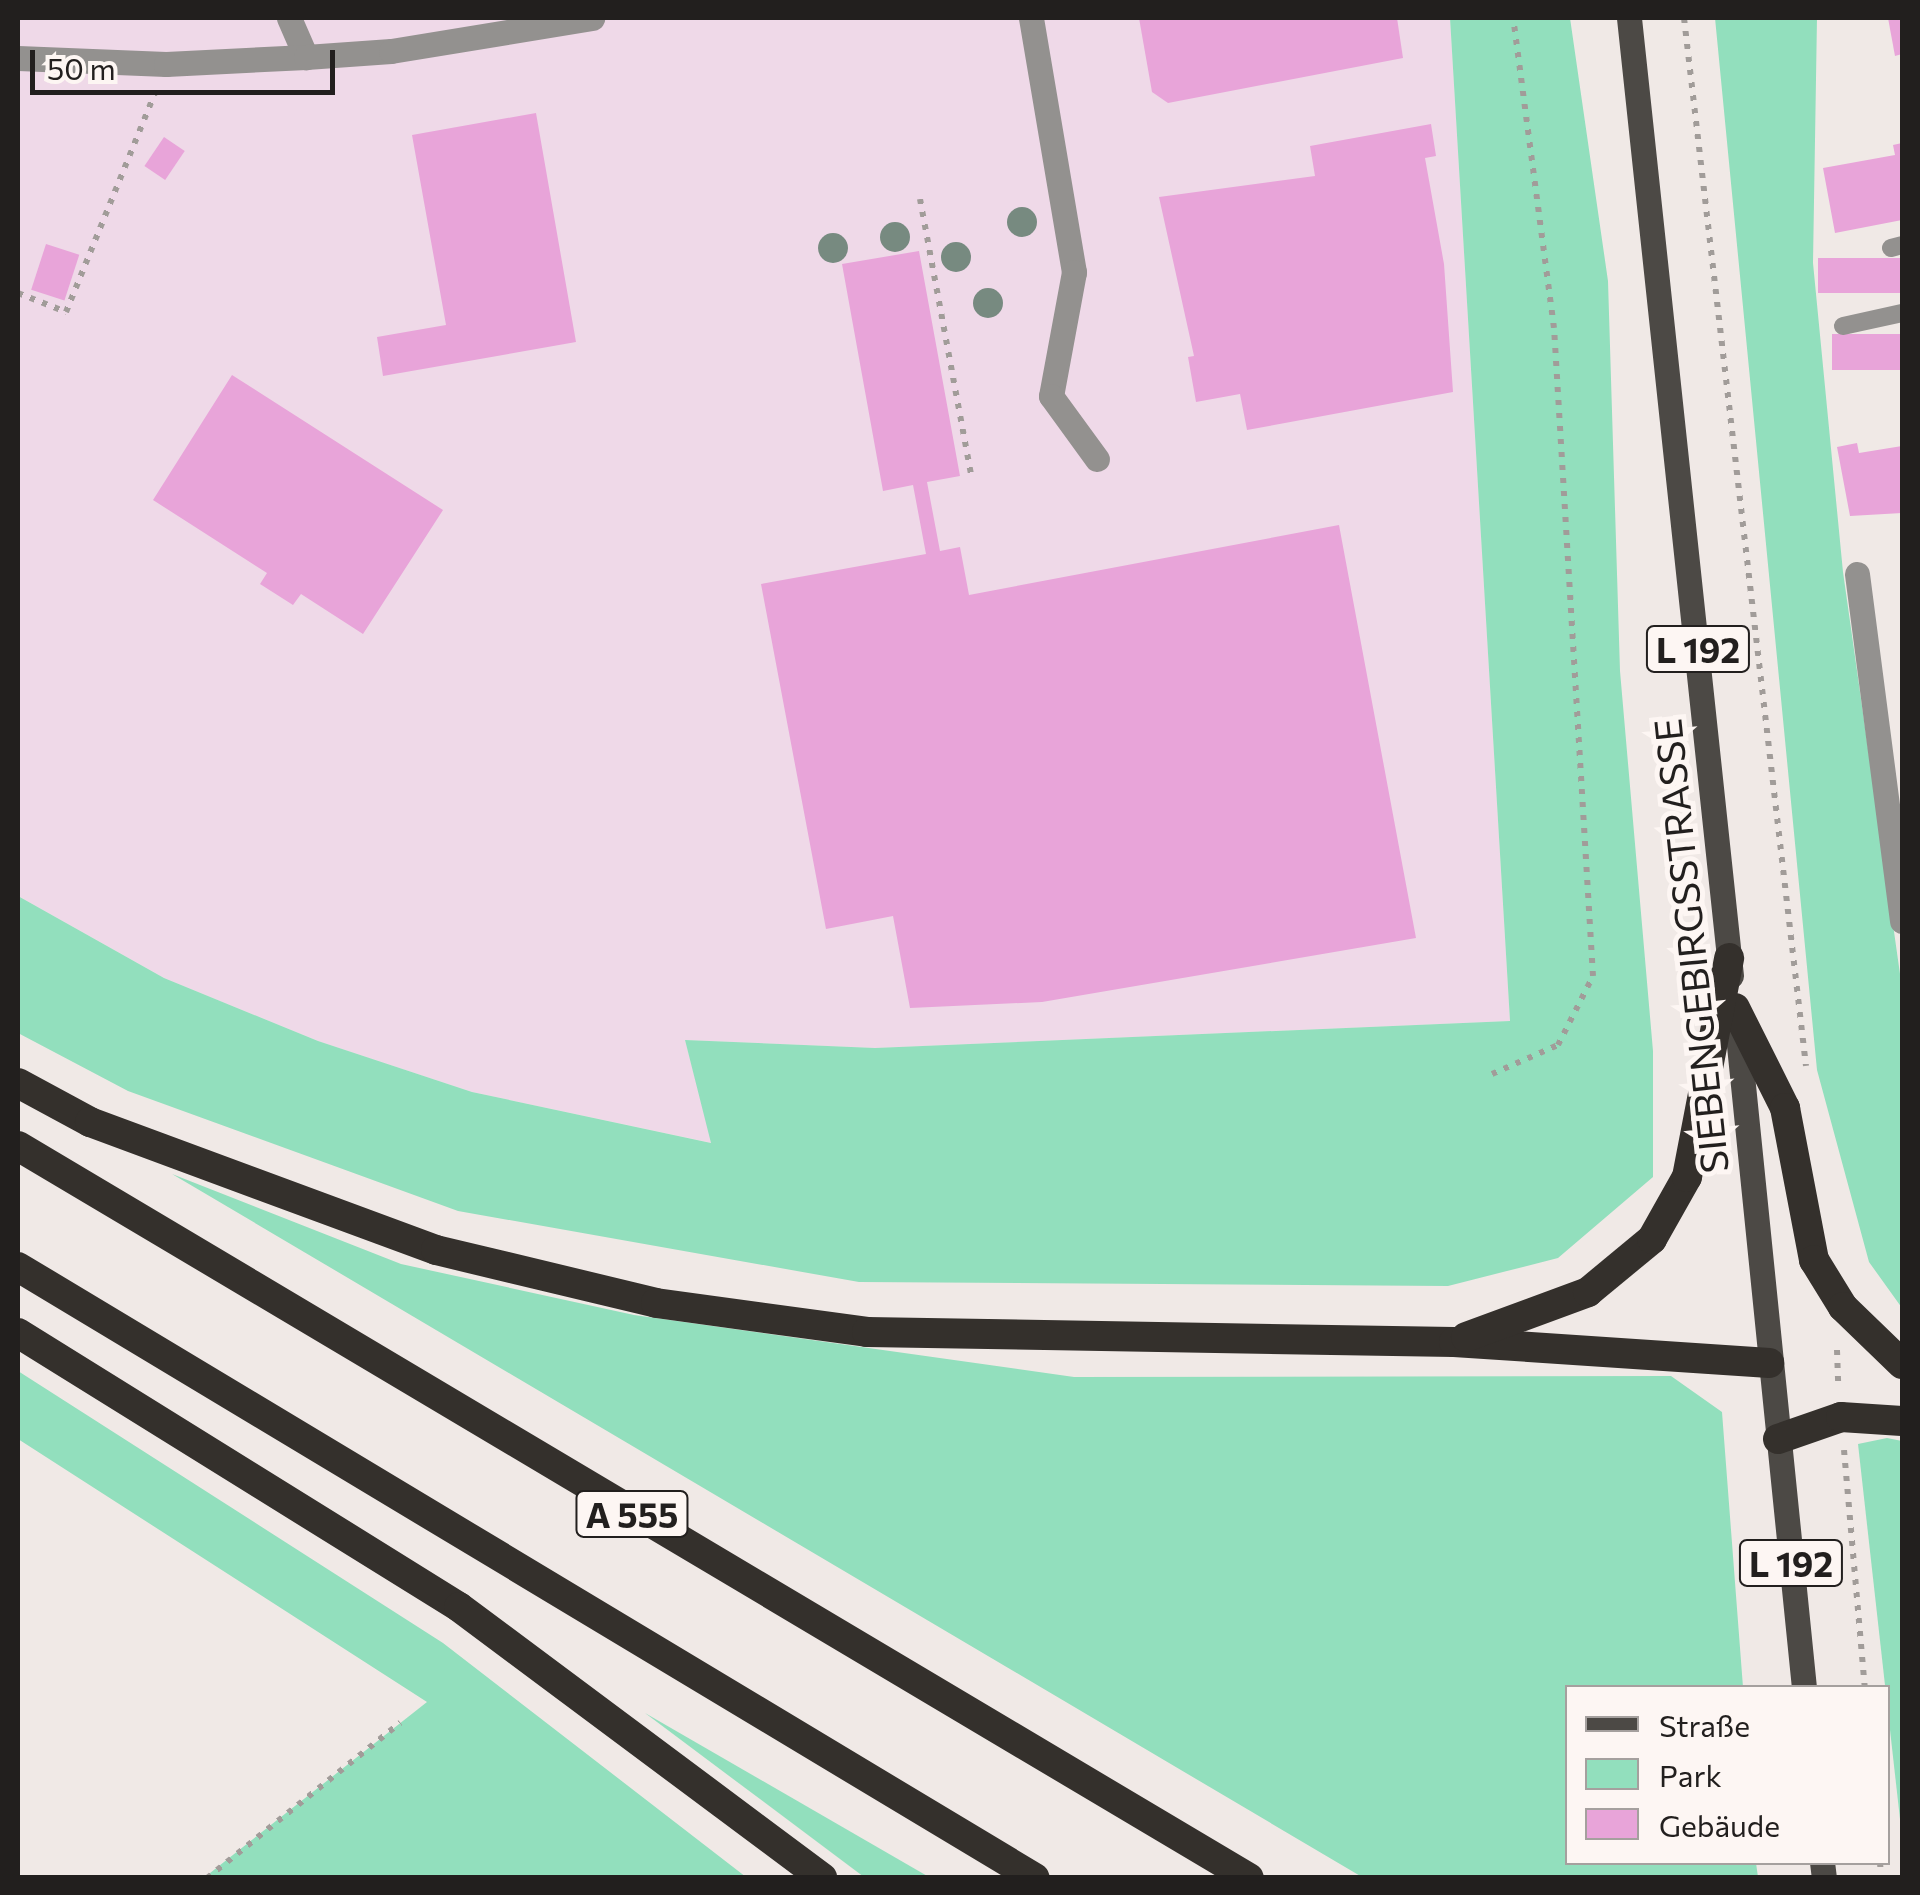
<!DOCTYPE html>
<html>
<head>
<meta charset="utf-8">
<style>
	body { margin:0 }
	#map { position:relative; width:1920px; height:1895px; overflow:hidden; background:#f0e9e6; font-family:Commissioner,sans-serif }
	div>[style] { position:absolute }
	.commercial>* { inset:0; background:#efd9e8 }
	.green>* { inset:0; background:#92dfbd }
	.building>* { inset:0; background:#e8a4d9; transform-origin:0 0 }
	.path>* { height:6px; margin-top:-3px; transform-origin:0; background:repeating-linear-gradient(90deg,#a19c99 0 5px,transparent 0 13px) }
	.lane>* { height:18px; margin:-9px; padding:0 9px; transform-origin:9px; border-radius:9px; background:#93918f }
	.street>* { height:25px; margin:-12.5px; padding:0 12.5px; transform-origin:12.5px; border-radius:12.5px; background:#93918f }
	.primary>* { height:25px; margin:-12.5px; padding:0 12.5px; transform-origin:12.5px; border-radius:12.5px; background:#4c4945 }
	.highway>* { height:30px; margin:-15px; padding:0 15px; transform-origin:15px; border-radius:15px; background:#34302c }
	.trees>* { width:30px; height:30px; margin:-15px; border-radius:50%; background:#778a80 }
	span { translate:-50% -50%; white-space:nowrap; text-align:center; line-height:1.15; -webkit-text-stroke:10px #fdf6f3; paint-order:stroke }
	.shield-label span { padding:2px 8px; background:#fdf6f3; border:2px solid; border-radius:8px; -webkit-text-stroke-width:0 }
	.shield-label { font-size:35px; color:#221f1e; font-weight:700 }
	.street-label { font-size:38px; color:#221f1e }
	.frame { position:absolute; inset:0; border:20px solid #221f1e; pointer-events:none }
	.legend { position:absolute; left:1565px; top:1685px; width:325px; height:180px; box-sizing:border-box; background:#fdf6f3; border:2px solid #a5a09e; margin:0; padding:12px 18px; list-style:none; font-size:30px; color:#221f1e }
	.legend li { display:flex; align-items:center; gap:20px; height:50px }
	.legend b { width:50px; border:2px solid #a5a09e }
	.scale { position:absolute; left:30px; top:50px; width:305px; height:45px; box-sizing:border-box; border:5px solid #221f1e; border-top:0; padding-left:12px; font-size:30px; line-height:35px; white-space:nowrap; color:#221f1e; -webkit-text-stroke:8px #fdf6f3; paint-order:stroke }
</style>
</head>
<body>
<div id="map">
	<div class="commercial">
		<div style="clip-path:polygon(18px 18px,1450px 18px,1510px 1021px,875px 1048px,685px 1040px,712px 1143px,472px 1092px,318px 1041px,164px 978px,18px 896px)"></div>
	</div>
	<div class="green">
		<div style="clip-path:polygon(1450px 18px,1570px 18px,1608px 281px,1620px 671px,1653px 1051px,1653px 1177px,1558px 1258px,1448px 1286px,859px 1282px,458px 1211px,128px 1091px,18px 1033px,18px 896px,164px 978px,318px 1041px,472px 1092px,711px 1143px,685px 1040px,875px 1048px,1510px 1021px)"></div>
		<div style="clip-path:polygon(1715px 18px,1817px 18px,1813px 263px,1843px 572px,1902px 988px,1902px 1308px,1869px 1262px,1817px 1070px)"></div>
		<div style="clip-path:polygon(172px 1174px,401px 1264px,634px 1315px,1074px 1377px,1671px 1376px,1722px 1412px,1743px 1687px,1568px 1688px,1568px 1862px,1756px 1863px,1758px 1877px,1362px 1877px)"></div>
		<div style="clip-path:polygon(18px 1371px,443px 1643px,746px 1877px,205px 1877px,427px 1702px,18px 1439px)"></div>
		<div style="clip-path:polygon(1887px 1438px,1902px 1441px,1902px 1837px,1858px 1444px)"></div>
		<div style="clip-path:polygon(645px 1713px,929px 1877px,864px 1877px)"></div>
	</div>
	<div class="building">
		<div style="clip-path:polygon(1139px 18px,1397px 18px,1403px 58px,1168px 103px,1152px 92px)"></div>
		<div style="clip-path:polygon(1888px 18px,1902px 18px,1902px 54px,1895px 56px)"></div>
		<div style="clip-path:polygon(536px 113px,576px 342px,383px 376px,377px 337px,446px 325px,412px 135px)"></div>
		<div style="clip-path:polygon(1431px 124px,1436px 156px,1425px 158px,1444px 264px,1453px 392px,1247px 430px,1240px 394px,1196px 402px,1188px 357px,1194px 356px,1159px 197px,1315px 176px,1310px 146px)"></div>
		<div style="left:164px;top:137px;width:25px;height:35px;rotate:34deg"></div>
		<div style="clip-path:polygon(1902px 143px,1902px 220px,1835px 233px,1823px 168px,1895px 155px,1893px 145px)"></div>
		<div style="left:46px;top:244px;width:35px;height:48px;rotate:18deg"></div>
		<div style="clip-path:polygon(919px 251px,960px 476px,927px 482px,940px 551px,960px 547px,969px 595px,1339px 525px,1416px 938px,1042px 1002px,910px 1008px,893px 916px,826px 929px,761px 584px,926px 554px,913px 485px,883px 491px,842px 264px)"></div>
		<div style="left:1902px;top:258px;width:35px;height:84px;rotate:90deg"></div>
		<div style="left:1902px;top:334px;width:36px;height:70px;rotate:90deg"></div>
		<div style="clip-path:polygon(232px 375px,443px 510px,363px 634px,301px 594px,293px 605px,260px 584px,267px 573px,153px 500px)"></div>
		<div style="clip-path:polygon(1857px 443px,1859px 453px,1902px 446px,1902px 513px,1850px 516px,1837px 447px)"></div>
	</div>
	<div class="path">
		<div style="left:1684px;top:18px;width:1055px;rotate:83.36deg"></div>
		<div style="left:920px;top:199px;width:285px;rotate:79.5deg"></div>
		<div style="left:18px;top:293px;width:52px;rotate:21.6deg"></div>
		<div style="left:66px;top:312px;width:236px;rotate:-67.9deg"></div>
		<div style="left:1492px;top:1074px;width:72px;rotate:-23.7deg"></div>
		<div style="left:1558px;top:1045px;width:77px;rotate:-63.1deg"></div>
		<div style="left:1593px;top:976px;width:649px;rotate:-93.44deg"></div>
		<div style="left:1554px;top:328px;width:313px;rotate:-97.5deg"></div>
		<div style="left:1837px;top:1350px;width:32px;rotate:88deg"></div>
		<div style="left:1844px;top:1450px;width:239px;rotate:85deg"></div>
		<div style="left:1880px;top:1862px;width:16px;rotate:86deg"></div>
		<div style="left:207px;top:1878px;width:248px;rotate:-38.8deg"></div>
	</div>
	<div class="lane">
		<div style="left:1891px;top:248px;width:11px;rotate:-15deg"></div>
		<div style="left:1843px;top:326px;width:60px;rotate:-12.4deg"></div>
	</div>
	<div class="street">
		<div style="left:289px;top:18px;width:43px;rotate:66.4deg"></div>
		<div style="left:1031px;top:18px;width:258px;rotate:80.4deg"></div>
		<div style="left:1074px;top:272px;width:126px;rotate:100.5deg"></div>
		<div style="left:1051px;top:396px;width:78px;rotate:53.9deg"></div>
		<div style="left:18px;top:58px;width:148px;rotate:2.3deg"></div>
		<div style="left:166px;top:64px;width:140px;rotate:-2.9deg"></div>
		<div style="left:306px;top:57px;width:85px;rotate:-4deg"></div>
		<div style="left:391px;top:51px;width:204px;rotate:-9.3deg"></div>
		<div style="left:1857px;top:574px;width:350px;rotate:82.6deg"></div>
	</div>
	<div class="primary">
		<div style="left:1629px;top:18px;width:963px;rotate:83.92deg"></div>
		<div style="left:1736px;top:1016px;width:675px;rotate:84.22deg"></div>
		<div style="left:1822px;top:1862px;width:16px;rotate:83deg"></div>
	</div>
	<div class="highway">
		<div style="left:1735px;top:1008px;width:112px;rotate:63.4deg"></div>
		<div style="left:1785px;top:1108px;width:155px;rotate:79.2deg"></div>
		<div style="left:1814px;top:1260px;width:55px;rotate:58.3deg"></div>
		<div style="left:1843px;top:1307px;width:82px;rotate:44deg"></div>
		<div style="left:18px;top:1083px;width:82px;rotate:28.4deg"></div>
		<div style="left:90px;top:1122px;width:369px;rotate:20.3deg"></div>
		<div style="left:436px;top:1250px;width:226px;rotate:13.5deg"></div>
		<div style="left:656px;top:1303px;width:213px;rotate:7.8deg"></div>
		<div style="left:867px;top:1332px;width:587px;rotate:0.98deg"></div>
		<div style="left:1454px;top:1342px;width:316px;rotate:3.8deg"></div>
		<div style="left:18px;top:1146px;width:1432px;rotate:30.74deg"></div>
		<div style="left:18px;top:1267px;width:1186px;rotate:31deg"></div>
		<div style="left:18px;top:1333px;width:519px;rotate:31.85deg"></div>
		<div style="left:459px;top:1607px;width:453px;rotate:36.7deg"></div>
		<div style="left:1466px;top:1337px;width:130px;rotate:-20.2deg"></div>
		<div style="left:1588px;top:1292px;width:83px;rotate:-39.6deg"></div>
		<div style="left:1652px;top:1239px;width:71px;rotate:-60.6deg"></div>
		<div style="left:1687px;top:1177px;width:223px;rotate:-79.1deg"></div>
		<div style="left:1778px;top:1439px;width:67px;rotate:-19.2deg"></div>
		<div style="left:1841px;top:1417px;width:61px;rotate:3.8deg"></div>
	</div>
	<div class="trees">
		<div style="left:1022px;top:222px"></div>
		<div style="left:895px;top:237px"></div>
		<div style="left:833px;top:248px"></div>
		<div style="left:956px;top:257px"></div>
		<div style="left:988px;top:303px"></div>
	</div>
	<div class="shield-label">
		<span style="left:1698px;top:649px">L 192</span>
		<span style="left:632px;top:1514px">A 555</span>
		<span style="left:1791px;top:1563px">L 192</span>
	</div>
	<div class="street-label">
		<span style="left:1690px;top:946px;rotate:-96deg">SIEBENGEBIRGSSTRASSE</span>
	</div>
	<div class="frame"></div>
	<ul class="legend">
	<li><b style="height:12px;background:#4c4945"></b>Straße</li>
	<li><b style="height:28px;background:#92dfbd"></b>Park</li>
	<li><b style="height:28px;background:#e8a4d9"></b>Gebäude</li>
	</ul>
	<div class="scale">50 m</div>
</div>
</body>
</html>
